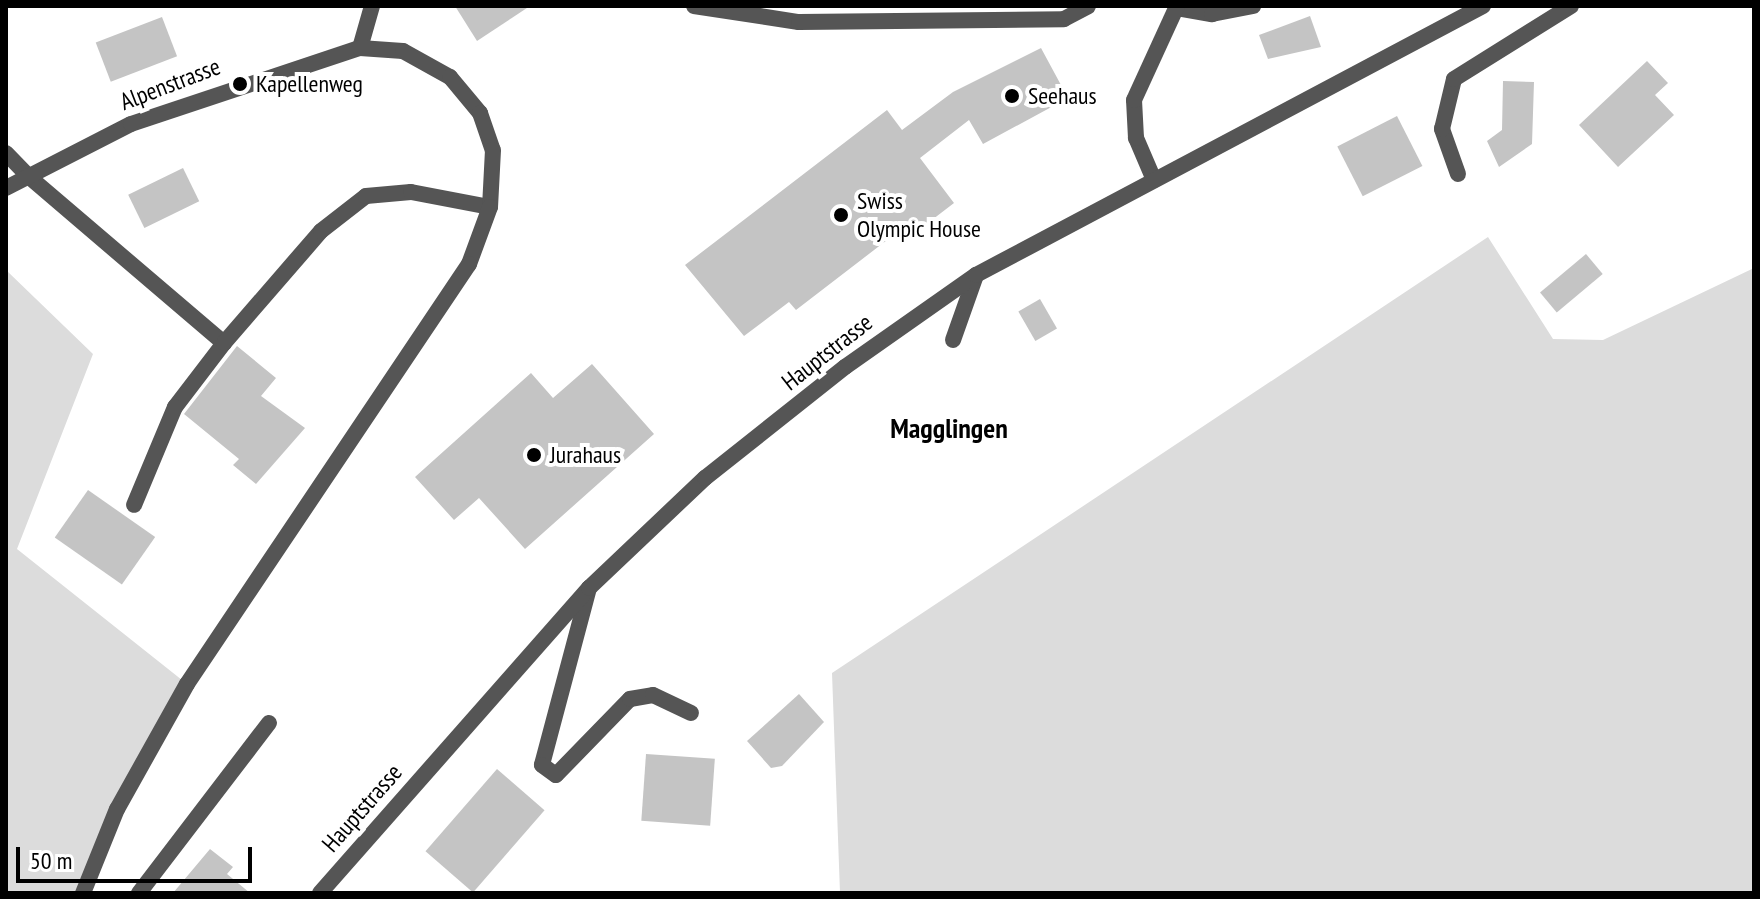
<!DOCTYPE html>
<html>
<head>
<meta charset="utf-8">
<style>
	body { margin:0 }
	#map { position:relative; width:1760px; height:899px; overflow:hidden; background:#fff; font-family:"PT Sans Narrow",sans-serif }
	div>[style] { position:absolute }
	.green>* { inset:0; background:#dcdcdc }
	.building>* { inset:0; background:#c4c4c4; transform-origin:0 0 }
	.service>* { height:16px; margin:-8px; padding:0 8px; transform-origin:8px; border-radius:8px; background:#555 }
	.minor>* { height:16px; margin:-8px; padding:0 8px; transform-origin:8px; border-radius:8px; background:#555 }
	.dots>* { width:22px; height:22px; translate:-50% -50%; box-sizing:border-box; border:4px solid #fff; border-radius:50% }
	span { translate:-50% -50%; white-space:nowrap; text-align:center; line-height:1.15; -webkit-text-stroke:8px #fff; paint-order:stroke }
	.street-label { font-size:24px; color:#000 }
	.poi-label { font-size:24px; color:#000 }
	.left { translate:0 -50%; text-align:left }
	.quarter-label { font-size:28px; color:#000; font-weight:700 }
	.frame { position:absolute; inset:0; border:8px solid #000; pointer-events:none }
	.scale { position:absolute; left:16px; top:847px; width:236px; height:36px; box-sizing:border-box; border:4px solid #000; border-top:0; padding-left:10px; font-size:24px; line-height:28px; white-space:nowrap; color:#000; -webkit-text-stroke:6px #fff; paint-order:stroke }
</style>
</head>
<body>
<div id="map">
	<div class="green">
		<div style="clip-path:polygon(1488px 237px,1553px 339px,1603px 340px,1754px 268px,1754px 893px,840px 893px,832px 673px)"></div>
		<div style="clip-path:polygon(6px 270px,93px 354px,17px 549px,187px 684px,83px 893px,6px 893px)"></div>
	</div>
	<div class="building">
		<div style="clip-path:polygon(455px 6px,530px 6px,477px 41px)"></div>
		<div style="clip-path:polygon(1310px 16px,1321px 47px,1268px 59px,1259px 35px)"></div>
		<div style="left:162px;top:17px;width:42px;height:71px;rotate:69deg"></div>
		<div style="clip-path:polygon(1041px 48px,1068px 98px,983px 144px,969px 120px,920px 158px,954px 203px,911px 236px,904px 227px,796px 310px,789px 302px,744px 336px,685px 265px,887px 110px,902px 130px,953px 92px)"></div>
		<div style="clip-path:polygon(1647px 61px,1668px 83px,1655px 95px,1674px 115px,1618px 167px,1579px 125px)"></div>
		<div style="clip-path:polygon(1503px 81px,1534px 82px,1532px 144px,1499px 167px,1487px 141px,1502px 130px)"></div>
		<div style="left:1397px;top:116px;width:56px;height:67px;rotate:63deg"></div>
		<div style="left:183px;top:168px;width:37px;height:61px;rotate:64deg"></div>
		<div style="left:1586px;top:254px;width:26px;height:60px;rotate:50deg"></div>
		<div style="left:1040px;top:299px;width:34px;height:25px;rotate:60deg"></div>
		<div style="clip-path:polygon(237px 346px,276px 378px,261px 396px,305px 428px,256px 484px,233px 465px,239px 459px,184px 414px)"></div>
		<div style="clip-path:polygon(592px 364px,654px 434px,525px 549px,479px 498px,454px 520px,415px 477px,531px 373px,553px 398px)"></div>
		<div style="left:88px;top:490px;width:82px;height:58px;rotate:35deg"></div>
		<div style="clip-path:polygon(799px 694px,824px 722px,782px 766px,771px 768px,747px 741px)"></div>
		<div style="left:646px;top:754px;width:69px;height:67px;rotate:4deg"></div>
		<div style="left:497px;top:769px;width:63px;height:109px;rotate:41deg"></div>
		<div style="clip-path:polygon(210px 849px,233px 867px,227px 874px,250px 893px,173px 893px)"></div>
	</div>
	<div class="service">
		<div style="left:1458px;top:174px;width:48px;rotate:-109.6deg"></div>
		<div style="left:1442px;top:129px;width:51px;rotate:-76.5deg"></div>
		<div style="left:1454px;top:79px;width:138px;rotate:-32deg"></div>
		<div style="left:27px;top:175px;width:259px;rotate:40.5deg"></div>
		<div style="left:224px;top:343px;width:81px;rotate:127.4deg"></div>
		<div style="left:175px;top:407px;width:106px;rotate:112.7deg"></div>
		<div style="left:953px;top:340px;width:69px;rotate:-70.5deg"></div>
		<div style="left:224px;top:343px;width:148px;rotate:-49.1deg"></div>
		<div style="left:321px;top:231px;width:57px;rotate:-37.9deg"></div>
		<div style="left:366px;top:196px;width:45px;rotate:-5.1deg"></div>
		<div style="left:411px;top:192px;width:80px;rotate:10.8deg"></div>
		<div style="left:589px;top:588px;width:183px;rotate:104.9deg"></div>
		<div style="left:542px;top:765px;width:17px;rotate:36deg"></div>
		<div style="left:556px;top:775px;width:106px;rotate:-45.8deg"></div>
		<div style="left:630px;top:699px;width:23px;rotate:-10deg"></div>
		<div style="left:653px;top:695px;width:42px;rotate:25.3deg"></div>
		<div style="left:139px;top:893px;width:214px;rotate:-52.6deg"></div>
	</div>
	<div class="minor">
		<div style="left:694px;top:6px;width:106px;rotate:8.7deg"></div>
		<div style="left:799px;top:22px;width:265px;rotate:-0.6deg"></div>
		<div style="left:1064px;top:19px;width:27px;rotate:-28deg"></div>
		<div style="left:1177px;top:8px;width:36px;rotate:10deg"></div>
		<div style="left:1212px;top:14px;width:42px;rotate:-11deg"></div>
		<div style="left:360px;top:48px;width:44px;rotate:-74.1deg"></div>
		<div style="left:6px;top:153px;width:30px;rotate:46deg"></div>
		<div style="left:1154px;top:180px;width:46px;rotate:-113.2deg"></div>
		<div style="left:1136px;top:138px;width:38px;rotate:-93deg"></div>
		<div style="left:1134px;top:100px;width:103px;rotate:-65.4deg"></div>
		<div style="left:6px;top:188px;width:140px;rotate:-27.1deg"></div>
		<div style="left:131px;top:124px;width:241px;rotate:-18.4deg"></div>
		<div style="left:360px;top:48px;width:43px;rotate:4deg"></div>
		<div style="left:403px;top:51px;width:54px;rotate:29deg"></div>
		<div style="left:450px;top:77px;width:47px;rotate:50.2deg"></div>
		<div style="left:480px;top:113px;width:39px;rotate:71deg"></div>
		<div style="left:493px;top:150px;width:57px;rotate:93deg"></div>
		<div style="left:490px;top:207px;width:61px;rotate:110.2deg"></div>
		<div style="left:469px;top:264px;width:506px;rotate:123.88deg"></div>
		<div style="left:187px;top:684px;width:143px;rotate:119.2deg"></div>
		<div style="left:117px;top:809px;width:91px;rotate:112deg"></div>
		<div style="left:320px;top:893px;width:407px;rotate:-48.6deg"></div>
		<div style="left:589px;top:588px;width:160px;rotate:-43.5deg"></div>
		<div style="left:705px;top:478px;width:179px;rotate:-38.4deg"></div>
		<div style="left:845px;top:367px;width:160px;rotate:-35.1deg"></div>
		<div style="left:976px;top:275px;width:574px;rotate:-27.95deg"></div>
	</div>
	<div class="dots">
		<div style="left:240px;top:84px;background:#000"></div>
		<div style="left:1012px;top:96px;background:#000"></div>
		<div style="left:841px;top:215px;background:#000"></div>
		<div style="left:534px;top:455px;background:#000"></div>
	</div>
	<div class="street-label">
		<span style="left:170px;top:84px;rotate:-21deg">Alpenstrasse</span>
		<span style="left:827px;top:352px;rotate:-38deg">Hauptstrasse</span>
		<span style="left:362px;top:808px;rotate:-49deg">Hauptstrasse</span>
	</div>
	<div class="poi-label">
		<span class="left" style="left:256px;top:84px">Kapellenweg</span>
		<span class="left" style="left:1028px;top:96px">Seehaus</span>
		<span class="left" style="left:857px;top:215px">Swiss<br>Olympic House</span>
		<span class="left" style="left:550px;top:455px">Jurahaus</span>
	</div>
	<div class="quarter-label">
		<span style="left:949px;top:428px">Magglingen</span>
	</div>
	<div class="frame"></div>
	<div class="scale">50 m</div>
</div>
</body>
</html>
